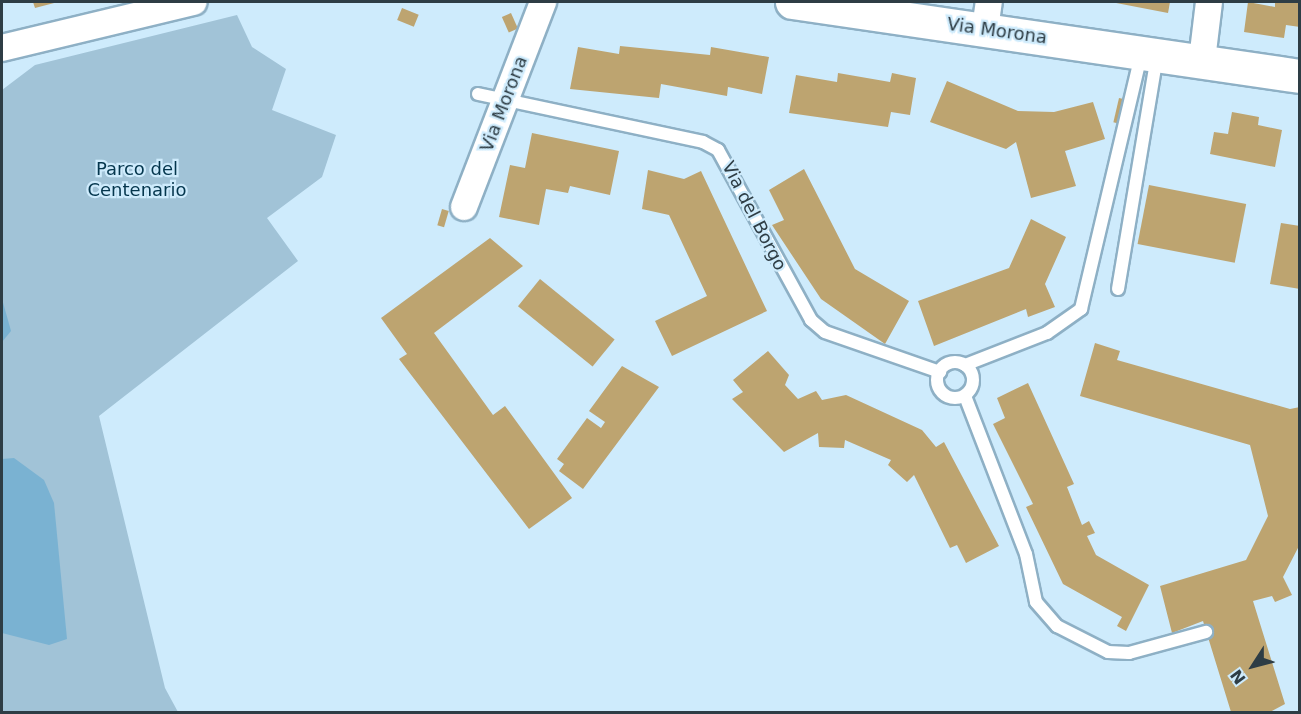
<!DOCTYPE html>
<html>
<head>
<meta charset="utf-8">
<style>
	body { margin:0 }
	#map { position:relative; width:1301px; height:714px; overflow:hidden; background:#ceebfc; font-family:"DejaVu Sans",sans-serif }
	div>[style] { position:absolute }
	.green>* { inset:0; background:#a1c3d7 }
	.forest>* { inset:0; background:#7ab2d2 }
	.building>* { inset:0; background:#bda470; transform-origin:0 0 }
	.roads { filter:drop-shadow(2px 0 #8eb0c5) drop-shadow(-2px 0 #8eb0c5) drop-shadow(0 2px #8eb0c5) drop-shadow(0 -2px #8eb0c5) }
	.service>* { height:12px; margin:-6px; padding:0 6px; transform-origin:6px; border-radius:6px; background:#fff }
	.service>.ring { margin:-6px; padding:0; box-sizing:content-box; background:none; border:12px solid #fff; border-radius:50% }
	.minor>* { height:26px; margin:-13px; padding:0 13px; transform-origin:13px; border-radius:13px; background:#fff }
	.secondary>* { height:33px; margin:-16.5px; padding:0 16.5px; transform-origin:16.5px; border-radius:16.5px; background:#fff }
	span { translate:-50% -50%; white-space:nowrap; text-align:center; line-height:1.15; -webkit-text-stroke:4.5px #ceebfc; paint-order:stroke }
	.street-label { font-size:18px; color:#2e3d45 }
	.park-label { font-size:18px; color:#04364d }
	.frame { position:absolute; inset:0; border:3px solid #2e3d45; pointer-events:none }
	.north { position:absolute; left:1223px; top:636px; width:60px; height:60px; -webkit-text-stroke:4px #ceebfc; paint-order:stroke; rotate:234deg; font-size:16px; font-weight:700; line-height:24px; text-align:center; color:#2e3d45 }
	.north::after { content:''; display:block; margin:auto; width:21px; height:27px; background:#2e3d45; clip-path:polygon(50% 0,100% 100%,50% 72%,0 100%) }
</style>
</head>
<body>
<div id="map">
	<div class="green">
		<div style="clip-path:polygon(237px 15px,252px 47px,286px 69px,272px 110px,336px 135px,322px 177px,267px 218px,298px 261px,99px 416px,165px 688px,178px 712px,2px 712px,2px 90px,35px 65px)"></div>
	</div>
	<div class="forest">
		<div style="clip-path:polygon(2px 299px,11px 331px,2px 342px)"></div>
		<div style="clip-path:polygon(14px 458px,44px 480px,54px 503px,67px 639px,49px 645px,2px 633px,2px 459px)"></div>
	</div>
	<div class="building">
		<div style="clip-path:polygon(33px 2px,58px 2px,35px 8px)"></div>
		<div style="clip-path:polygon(1111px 2px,1170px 2px,1168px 13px)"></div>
		<div style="clip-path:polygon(1248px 2px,1275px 7px,1275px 2px,1300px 2px,1300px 27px,1286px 25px,1284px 38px,1244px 32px)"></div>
		<div style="left:402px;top:8px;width:18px;height:13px;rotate:22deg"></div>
		<div style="left:511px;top:13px;width:17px;height:10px;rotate:66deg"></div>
		<div style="clip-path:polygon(620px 46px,710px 55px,711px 47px,769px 57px,762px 94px,728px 87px,727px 96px,661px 84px,659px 98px,570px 89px,578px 47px,619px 54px)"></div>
		<div style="clip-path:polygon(838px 73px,890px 82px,892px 73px,916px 78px,910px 115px,891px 112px,888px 127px,789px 113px,796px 75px,837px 82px)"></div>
		<div style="clip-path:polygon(947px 81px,1018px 111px,1054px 112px,1093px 102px,1105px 139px,1065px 151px,1076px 186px,1031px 198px,1016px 142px,1006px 149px,930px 122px)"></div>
		<div style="left:1119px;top:98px;width:9px;height:25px;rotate:13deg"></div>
		<div style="clip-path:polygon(1232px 112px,1259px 117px,1258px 125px,1282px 130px,1275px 167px,1210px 154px,1214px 132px,1228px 134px)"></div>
		<div style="clip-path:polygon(532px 133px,619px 151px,610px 195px,570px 186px,568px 193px,546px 189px,539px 225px,499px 217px,510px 165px,525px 168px)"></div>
		<div style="clip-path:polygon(804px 169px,855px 269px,909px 301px,885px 344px,821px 299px,772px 225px,784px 220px,769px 190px)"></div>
		<div style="clip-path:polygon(648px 170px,684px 179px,701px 171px,767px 311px,672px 356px,655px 321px,707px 296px,669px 215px,642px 209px)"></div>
		<div style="left:1149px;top:185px;width:99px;height:60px;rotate:11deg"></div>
		<div style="left:442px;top:209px;width:7px;height:17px;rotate:16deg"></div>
		<div style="clip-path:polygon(1031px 219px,1066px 237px,1045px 284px,1055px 307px,1028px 317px,1026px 309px,934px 346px,918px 301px,1009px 268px)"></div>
		<div style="clip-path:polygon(1281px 223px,1300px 226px,1300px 289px,1270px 284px)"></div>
		<div style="clip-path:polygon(490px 238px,523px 266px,434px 333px,493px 415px,505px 406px,572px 498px,529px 529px,399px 359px,407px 354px,381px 318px)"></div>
		<div style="left:540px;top:279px;width:96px;height:35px;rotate:39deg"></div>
		<div style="clip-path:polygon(1095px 343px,1120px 351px,1117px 360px,1290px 409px,1300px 407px,1300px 544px,1283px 577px,1292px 595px,1275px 602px,1272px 596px,1253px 601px,1285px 704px,1270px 712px,1231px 712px,1203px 621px,1172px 633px,1160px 586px,1246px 560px,1268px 516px,1250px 445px,1080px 396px)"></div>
		<div style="clip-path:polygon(768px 351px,789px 375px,785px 385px,798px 399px,816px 391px,822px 400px,846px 395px,922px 430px,936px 447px,944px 442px,999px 546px,966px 563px,957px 545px,950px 548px,914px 475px,907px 482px,888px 465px,891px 460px,845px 440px,844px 448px,819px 447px,818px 433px,784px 452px,732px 399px,743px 392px,733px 380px)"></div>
		<div style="clip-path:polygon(622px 366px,659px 387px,583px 489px,559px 471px,564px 464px,557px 459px,587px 418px,601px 428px,605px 422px,589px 411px)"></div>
		<div style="clip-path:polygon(1028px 383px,1074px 484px,1067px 487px,1082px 525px,1089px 521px,1095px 533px,1087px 536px,1096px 555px,1149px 585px,1126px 631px,1117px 626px,1122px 617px,1063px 584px,1026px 507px,1033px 504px,993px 424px,1005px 418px,997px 398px)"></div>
	</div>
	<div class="roads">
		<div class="service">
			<div style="left:478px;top:94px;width:230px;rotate:12deg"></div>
			<div style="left:703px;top:142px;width:17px;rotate:28deg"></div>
			<div style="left:718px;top:150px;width:194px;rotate:61.3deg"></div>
			<div style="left:811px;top:320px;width:18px;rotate:41deg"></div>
			<div style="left:825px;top:332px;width:122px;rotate:19.2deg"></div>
			<div style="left:1118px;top:289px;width:235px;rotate:-80.5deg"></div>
			<div class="ring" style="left:937px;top:362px;width:24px;height:24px"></div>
			<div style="left:965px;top:365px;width:88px;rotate:-21.3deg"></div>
			<div style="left:1047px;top:333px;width:42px;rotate:-35.2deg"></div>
			<div style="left:1081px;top:309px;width:261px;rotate:-76.7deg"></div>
			<div style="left:965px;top:396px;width:169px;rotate:68.9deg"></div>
			<div style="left:1026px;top:554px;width:49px;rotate:78.2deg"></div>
			<div style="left:1036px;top:602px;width:32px;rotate:49deg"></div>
			<div style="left:1057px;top:626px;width:57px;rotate:27deg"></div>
			<div style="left:1108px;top:652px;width:21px;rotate:3deg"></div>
			<div style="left:1129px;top:653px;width:80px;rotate:-15.3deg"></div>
		</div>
		<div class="minor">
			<div style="left:985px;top:29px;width:27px;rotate:-82deg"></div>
			<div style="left:2px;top:48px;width:197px;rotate:-13.5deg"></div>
			<div style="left:1202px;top:60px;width:58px;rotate:-83.1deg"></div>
			<div style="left:464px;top:207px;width:220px;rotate:-68.9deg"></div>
		</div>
		<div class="secondary">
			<div style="left:792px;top:2px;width:513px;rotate:8.29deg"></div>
		</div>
	</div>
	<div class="street-label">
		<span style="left:997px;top:31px;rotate:8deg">Via Morona</span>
		<span style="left:504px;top:104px;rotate:-69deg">Via Morona</span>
		<span style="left:754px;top:216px;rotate:63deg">Via del Borgo</span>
	</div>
	<div class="park-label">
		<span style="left:137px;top:180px">Parco del<br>Centenario</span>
	</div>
	<div class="frame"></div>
	<div class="north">N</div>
</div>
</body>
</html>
